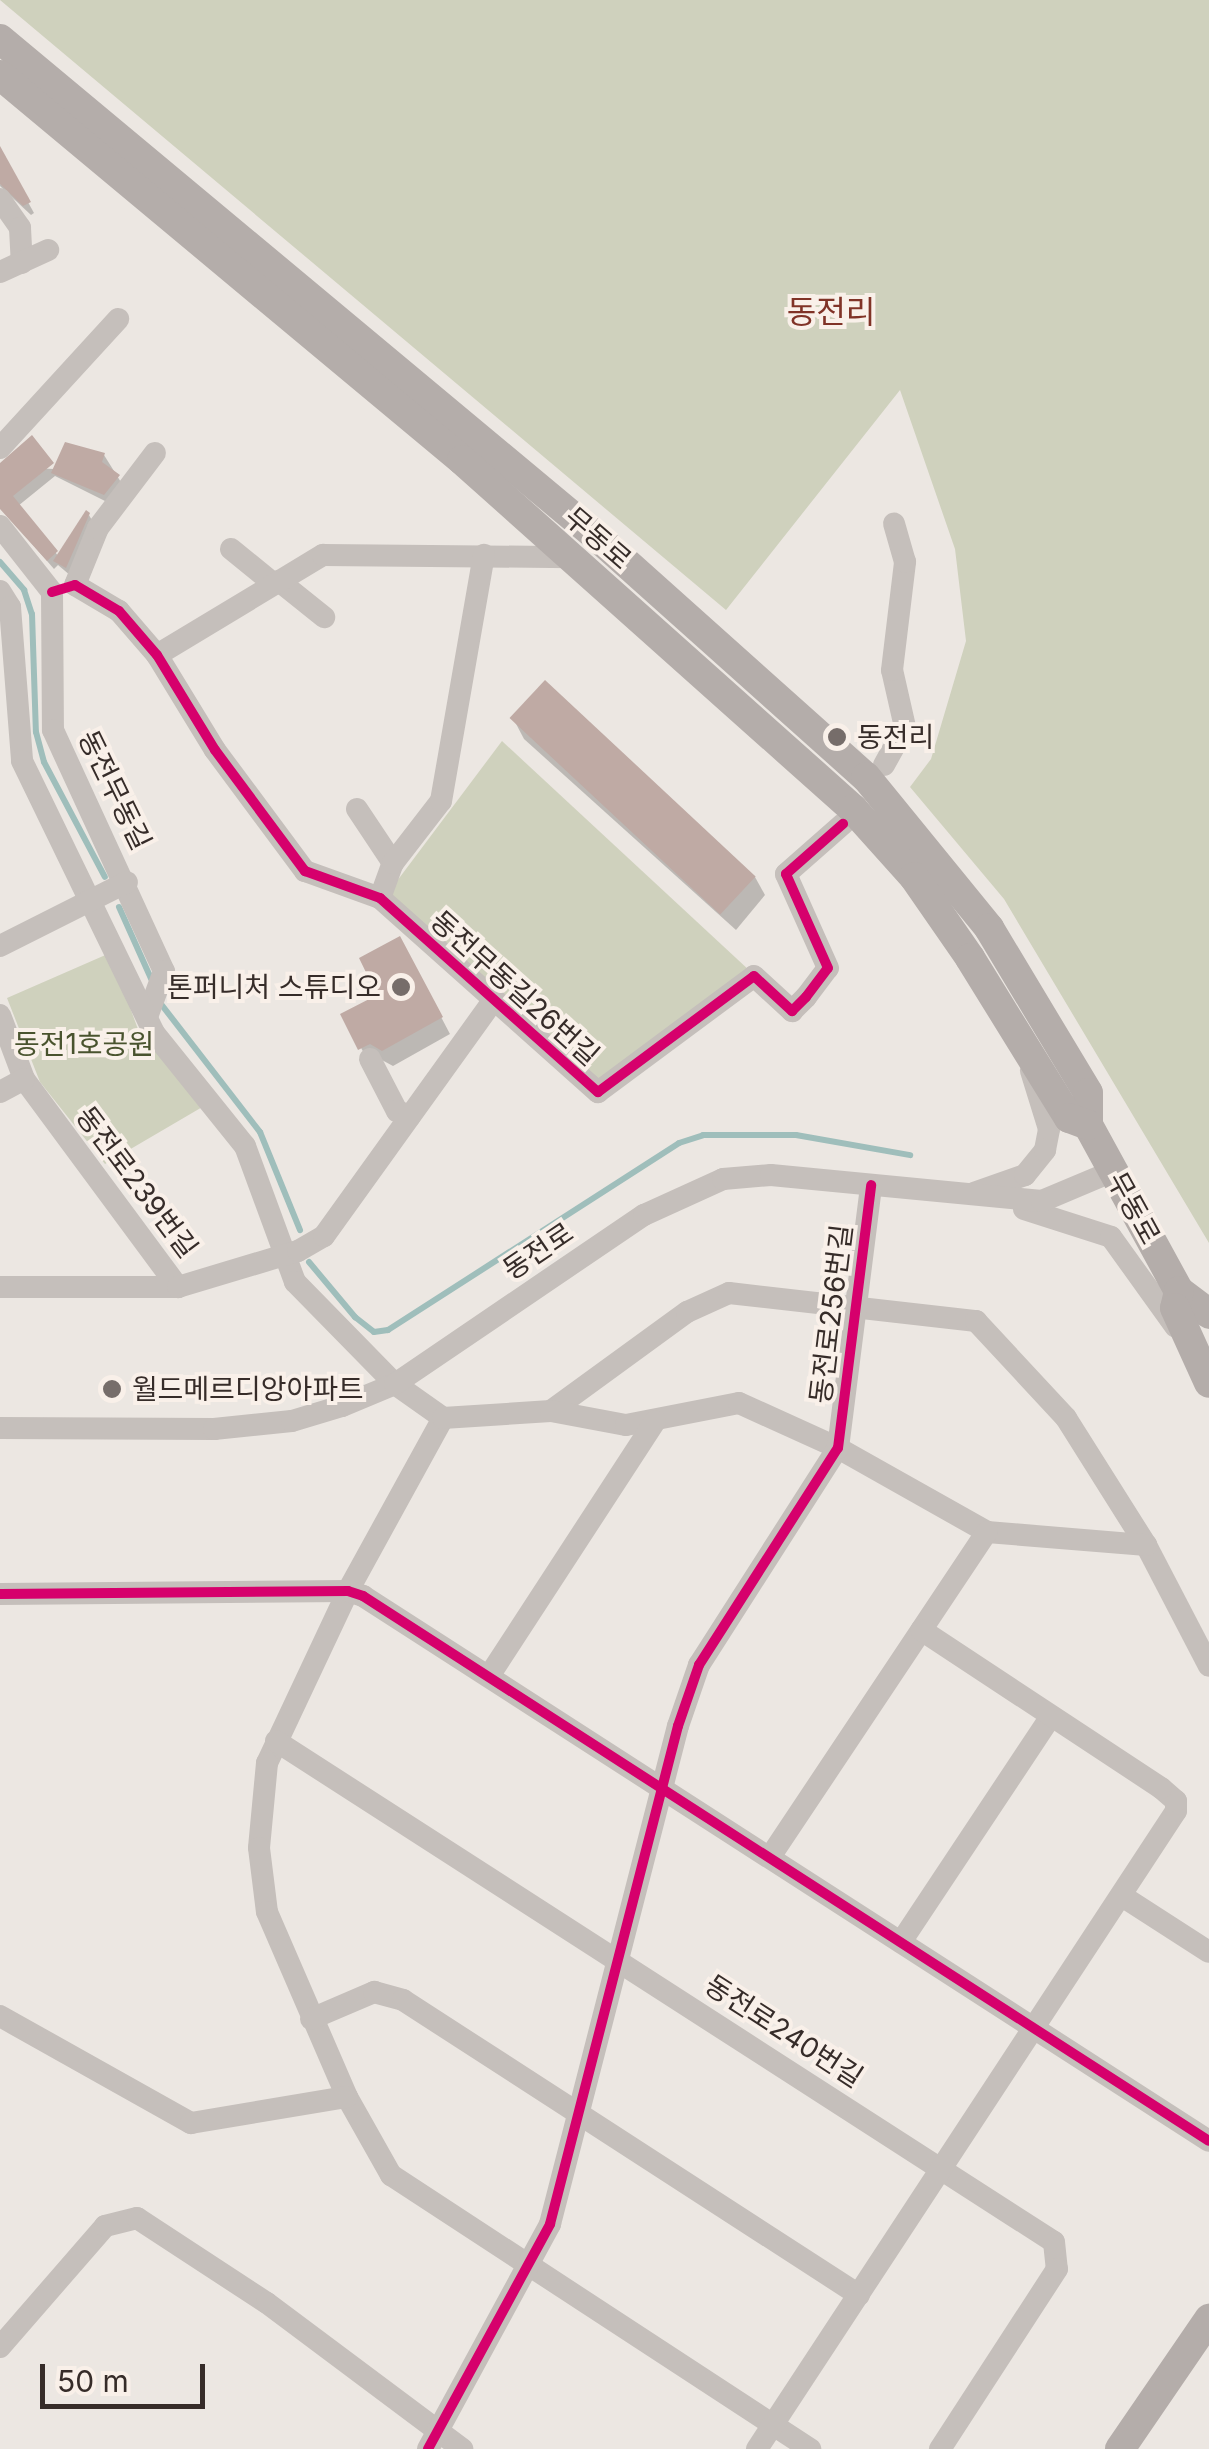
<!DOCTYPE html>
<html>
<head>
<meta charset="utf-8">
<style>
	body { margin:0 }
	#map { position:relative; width:1209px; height:2449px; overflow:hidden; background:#ece7e2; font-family:Inter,"Noto Sans KR",sans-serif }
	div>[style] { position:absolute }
	.green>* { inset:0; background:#cfd1bd }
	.shadow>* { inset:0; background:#0003 }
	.stream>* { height:6px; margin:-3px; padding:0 3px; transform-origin:3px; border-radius:3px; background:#9fbebb }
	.building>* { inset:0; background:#bfaaa4; transform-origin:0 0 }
	.minor>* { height:22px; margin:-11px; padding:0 11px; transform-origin:11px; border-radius:11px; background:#c5bfbb }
	.major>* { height:30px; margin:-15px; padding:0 15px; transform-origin:15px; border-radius:15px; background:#b4adaa }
	.cycleway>* { height:10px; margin:-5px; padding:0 5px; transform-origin:5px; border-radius:5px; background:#d6006c }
	.dots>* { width:28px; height:28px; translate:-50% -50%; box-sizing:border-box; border:5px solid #f9f0e9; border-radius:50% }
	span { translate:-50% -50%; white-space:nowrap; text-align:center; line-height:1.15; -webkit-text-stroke:8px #f9f0e9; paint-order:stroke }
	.street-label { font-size:28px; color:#362c29 }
	.poi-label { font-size:28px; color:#362c29 }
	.left { translate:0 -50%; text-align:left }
	.right { translate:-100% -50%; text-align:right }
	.park-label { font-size:28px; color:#49532e }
	.quarter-label { font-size:32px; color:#803327 }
	.scale { position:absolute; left:40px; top:2364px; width:165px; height:45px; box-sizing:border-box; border:5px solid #362c29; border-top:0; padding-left:12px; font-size:30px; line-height:35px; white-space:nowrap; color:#362c29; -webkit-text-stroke:8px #f9f0e9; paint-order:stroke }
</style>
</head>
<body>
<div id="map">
	<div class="green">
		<div style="clip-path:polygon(0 0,1209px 0,1209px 1243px,1004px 899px,910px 787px,931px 759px,966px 641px,955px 549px,900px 390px,726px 610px)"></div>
		<div style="clip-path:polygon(502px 741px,750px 971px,598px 1085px,385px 897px)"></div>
		<div style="clip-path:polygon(110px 953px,139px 1032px,204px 1106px,105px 1164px,40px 1082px,7px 998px)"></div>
	</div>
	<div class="shadow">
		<div style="clip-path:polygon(2px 155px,34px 213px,31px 215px,0 186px)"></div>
		<div style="clip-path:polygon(104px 455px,124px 487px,111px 504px,55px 476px,18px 506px,59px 557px,89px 515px,94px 524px,71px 576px,58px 565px,54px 569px,0 507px,0 467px,55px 469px)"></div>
		<div style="clip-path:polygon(514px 720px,755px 877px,765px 895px,736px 930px,524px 739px)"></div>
		<div style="clip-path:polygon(409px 956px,450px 1034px,393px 1066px,380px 1059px,370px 1065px,344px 1015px,380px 996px)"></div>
	</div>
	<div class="stream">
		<div style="left:0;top:562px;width:37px;rotate:49deg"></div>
		<div style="left:24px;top:590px;width:25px;rotate:72deg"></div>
		<div style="left:32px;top:614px;width:118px;rotate:88.1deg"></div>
		<div style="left:36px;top:732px;width:31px;rotate:75deg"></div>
		<div style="left:44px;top:762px;width:130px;rotate:62.1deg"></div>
		<div style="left:119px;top:907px;width:83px;rotate:65.9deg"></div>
		<div style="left:161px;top:1004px;width:162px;rotate:52.3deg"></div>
		<div style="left:260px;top:1132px;width:106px;rotate:67.8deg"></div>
		<div style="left:309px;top:1262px;width:72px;rotate:50.1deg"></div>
		<div style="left:355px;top:1317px;width:24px;rotate:38deg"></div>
		<div style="left:374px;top:1332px;width:14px;rotate:-8deg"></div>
		<div style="left:388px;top:1330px;width:346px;rotate:-32.7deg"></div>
		<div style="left:679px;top:1143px;width:25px;rotate:-18deg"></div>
		<div style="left:703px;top:1135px;width:93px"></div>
		<div style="left:796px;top:1135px;width:116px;rotate:10deg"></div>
	</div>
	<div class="building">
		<div style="clip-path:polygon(0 146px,31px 202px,23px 206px,0 184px)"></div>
		<div style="clip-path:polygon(32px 435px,54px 463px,13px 496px,58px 551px,47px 561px,0 509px,0 463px)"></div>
		<div style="clip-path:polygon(65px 442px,105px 453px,102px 462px,120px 475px,104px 495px,51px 473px)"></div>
		<div style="clip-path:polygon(86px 510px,90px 513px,66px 568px,53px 561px)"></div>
		<div style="left:545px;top:680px;width:288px;height:52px;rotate:43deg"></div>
		<div style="clip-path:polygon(400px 936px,443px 1017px,382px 1051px,370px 1044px,358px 1050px,340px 1014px,377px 995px,359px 958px)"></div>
	</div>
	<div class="minor">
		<div style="left:0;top:199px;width:35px;rotate:55deg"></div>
		<div style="left:20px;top:228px;width:35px;rotate:87deg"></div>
		<div style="left:0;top:272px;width:53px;rotate:-24.6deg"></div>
		<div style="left:0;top:448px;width:175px;rotate:-47.5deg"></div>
		<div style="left:0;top:526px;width:84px;rotate:51.8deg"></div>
		<div style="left:52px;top:592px;width:138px;rotate:89.6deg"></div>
		<div style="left:53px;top:730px;width:265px;rotate:65.3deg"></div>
		<div style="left:164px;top:971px;width:49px;rotate:110.3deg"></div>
		<div style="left:231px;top:549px;width:55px;rotate:39.1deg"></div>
		<div style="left:279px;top:581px;width:58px;rotate:38.7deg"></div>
		<div style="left:75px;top:585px;width:51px;rotate:30.6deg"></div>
		<div style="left:119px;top:611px;width:58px;rotate:49.2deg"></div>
		<div style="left:157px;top:655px;width:111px;rotate:58.6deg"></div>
		<div style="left:215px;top:750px;width:151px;rotate:53.4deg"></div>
		<div style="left:305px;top:871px;width:80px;rotate:19.8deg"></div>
		<div style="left:380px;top:898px;width:292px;rotate:41.7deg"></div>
		<div style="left:598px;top:1092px;width:194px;rotate:-36.6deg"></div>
		<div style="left:754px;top:976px;width:52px;rotate:42.6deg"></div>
		<div style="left:792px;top:1011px;width:20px;rotate:-45deg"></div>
		<div style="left:806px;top:997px;width:36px;rotate:-53deg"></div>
		<div style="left:828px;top:968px;width:103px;rotate:-114.1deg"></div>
		<div style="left:786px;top:874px;width:76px;rotate:-41.3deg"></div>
		<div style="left:75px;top:585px;width:61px;rotate:-68deg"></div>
		<div style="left:98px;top:528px;width:94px;rotate:-52.8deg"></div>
		<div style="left:0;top:591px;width:19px;rotate:58deg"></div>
		<div style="left:10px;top:607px;width:154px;rotate:85.5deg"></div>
		<div style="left:22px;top:761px;width:302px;rotate:64.1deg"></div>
		<div style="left:154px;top:1033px;width:145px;rotate:51.2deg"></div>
		<div style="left:245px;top:1146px;width:145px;rotate:69.8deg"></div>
		<div style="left:295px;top:1282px;width:143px;rotate:45.6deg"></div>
		<div style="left:395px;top:1384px;width:59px;rotate:35.3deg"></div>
		<div style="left:157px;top:655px;width:194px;rotate:-31.1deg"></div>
		<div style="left:323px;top:555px;width:250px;rotate:0.5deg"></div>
		<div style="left:884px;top:765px;width:43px;rotate:-61.1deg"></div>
		<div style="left:905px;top:727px;width:58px;rotate:-102.8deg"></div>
		<div style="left:892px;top:670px;width:109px;rotate:-83.1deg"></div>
		<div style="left:905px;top:562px;width:40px;rotate:-106deg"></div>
		<div style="left:357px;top:809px;width:65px;rotate:56.3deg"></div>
		<div style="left:380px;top:898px;width:37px;rotate:-70deg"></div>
		<div style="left:393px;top:863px;width:78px;rotate:-52.3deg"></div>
		<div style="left:441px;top:801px;width:250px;rotate:-80.1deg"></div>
		<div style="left:0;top:946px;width:142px;rotate:-26.7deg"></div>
		<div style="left:0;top:1015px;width:68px;rotate:69.4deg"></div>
		<div style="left:24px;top:1079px;width:259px;rotate:53.5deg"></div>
		<div style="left:370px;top:1059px;width:59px;rotate:62.6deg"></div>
		<div style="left:397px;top:1111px;width:14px;rotate:21deg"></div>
		<div style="left:0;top:1092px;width:27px;rotate:-28deg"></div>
		<div style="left:974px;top:1193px;width:54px;rotate:-19.4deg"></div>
		<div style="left:1025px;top:1175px;width:32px;rotate:-51deg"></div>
		<div style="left:1045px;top:1150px;width:21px;rotate:-79deg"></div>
		<div style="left:1049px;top:1129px;width:61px;rotate:-107.2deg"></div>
		<div style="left:1024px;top:1209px;width:91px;rotate:17.8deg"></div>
		<div style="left:1111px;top:1237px;width:110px;rotate:54.3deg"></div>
		<div style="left:0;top:1287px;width:178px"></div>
		<div style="left:178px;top:1287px;width:125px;rotate:-16.7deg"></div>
		<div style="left:298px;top:1251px;width:30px;rotate:-30deg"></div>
		<div style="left:324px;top:1236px;width:292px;rotate:-54.3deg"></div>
		<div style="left:551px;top:1411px;width:168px;rotate:-36.1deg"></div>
		<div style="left:687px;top:1312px;width:46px;rotate:-24.3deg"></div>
		<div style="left:729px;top:1293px;width:249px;rotate:6.5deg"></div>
		<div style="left:976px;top:1321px;width:132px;rotate:47.1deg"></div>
		<div style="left:1066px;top:1418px;width:150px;rotate:57.8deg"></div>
		<div style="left:1146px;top:1545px;width:136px;rotate:62.5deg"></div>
		<div style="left:443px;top:1418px;width:197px;rotate:118.8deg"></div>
		<div style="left:348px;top:1591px;width:190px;rotate:115.2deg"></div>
		<div style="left:267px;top:1763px;width:85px;rotate:95.4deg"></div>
		<div style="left:259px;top:1848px;width:64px;rotate:82.9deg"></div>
		<div style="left:267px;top:1912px;width:202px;rotate:66.6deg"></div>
		<div style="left:347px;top:2097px;width:90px;rotate:60.6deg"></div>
		<div style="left:391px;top:2175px;width:501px;rotate:33.18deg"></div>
		<div style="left:443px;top:1418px;width:108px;rotate:-3.7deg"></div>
		<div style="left:551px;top:1411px;width:76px;rotate:10.6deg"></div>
		<div style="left:626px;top:1425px;width:115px;rotate:-11deg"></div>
		<div style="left:739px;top:1403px;width:109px;rotate:24.4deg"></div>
		<div style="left:838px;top:1448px;width:171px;rotate:29.4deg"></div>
		<div style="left:987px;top:1532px;width:160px;rotate:4.7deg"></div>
		<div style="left:0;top:1428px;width:214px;rotate:0.3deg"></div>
		<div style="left:214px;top:1429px;width:78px;rotate:-5.9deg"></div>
		<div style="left:292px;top:1421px;width:52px;rotate:-16.7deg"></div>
		<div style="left:342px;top:1406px;width:57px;rotate:-22.5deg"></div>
		<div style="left:395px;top:1384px;width:301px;rotate:-34.2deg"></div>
		<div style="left:644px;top:1215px;width:87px;rotate:-24.5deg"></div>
		<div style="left:723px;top:1179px;width:48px;rotate:-4.8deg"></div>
		<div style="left:771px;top:1175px;width:272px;rotate:5.5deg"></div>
		<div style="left:1042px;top:1201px;width:77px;rotate:-22.9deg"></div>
		<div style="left:0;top:1594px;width:348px;rotate:-0.5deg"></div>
		<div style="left:348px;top:1591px;width:16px;rotate:18deg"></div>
		<div style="left:363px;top:1596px;width:1006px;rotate:32.79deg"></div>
		<div style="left:489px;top:1676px;width:304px;rotate:-56.9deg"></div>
		<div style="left:276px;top:1741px;width:925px;rotate:32.78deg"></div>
		<div style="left:1054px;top:2242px;width:27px;rotate:84deg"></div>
		<div style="left:1057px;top:2269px;width:215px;rotate:123deg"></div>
		<div style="left:770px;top:1857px;width:391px;rotate:-56.3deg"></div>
		<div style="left:1122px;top:1896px;width:103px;rotate:32.8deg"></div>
		<div style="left:901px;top:1942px;width:271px;rotate:-56.4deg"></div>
		<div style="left:0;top:2016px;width:219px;rotate:29.3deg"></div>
		<div style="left:191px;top:2123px;width:158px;rotate:-9.5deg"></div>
		<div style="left:311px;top:2019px;width:69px;rotate:-23.2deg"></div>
		<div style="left:374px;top:1992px;width:30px;rotate:15deg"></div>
		<div style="left:403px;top:2000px;width:543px;rotate:32.9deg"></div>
		<div style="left:0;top:2347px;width:160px;rotate:-49deg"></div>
		<div style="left:105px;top:2226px;width:33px;rotate:-14deg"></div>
		<div style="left:137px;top:2218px;width:155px;rotate:33.2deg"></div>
		<div style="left:267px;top:2303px;width:244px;rotate:36.8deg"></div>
		<div style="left:428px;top:2449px;width:256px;rotate:-61.5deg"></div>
		<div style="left:550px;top:2224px;width:514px;rotate:-75.59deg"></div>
		<div style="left:678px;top:1726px;width:65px;rotate:-71deg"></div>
		<div style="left:699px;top:1665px;width:258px;rotate:-57.4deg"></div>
		<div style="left:838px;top:1448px;width:265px;rotate:-82.8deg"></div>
		<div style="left:757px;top:2449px;width:763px;rotate:-56.71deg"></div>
		<div style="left:1176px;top:1811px;width:10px;rotate:-90deg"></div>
		<div style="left:1176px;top:1801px;width:20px;rotate:-139deg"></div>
		<div style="left:1161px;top:1788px;width:287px;rotate:-146.6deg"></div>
	</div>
	<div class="major">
		<div style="left:0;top:39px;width:775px;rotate:39.82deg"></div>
		<div style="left:595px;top:535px;width:363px;rotate:41.8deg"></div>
		<div style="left:866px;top:777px;width:195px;rotate:50.8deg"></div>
		<div style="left:989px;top:928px;width:192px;rotate:59deg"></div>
		<div style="left:1088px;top:1093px;width:32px;rotate:90deg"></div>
		<div style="left:1088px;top:1125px;width:189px;rotate:61.3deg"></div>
		<div style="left:1179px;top:1291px;width:38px;rotate:37deg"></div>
		<div style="left:0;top:75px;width:601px;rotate:39.81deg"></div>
		<div style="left:462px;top:460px;width:524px;rotate:41.75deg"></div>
		<div style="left:853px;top:809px;width:91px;rotate:48.1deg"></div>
		<div style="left:914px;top:877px;width:98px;rotate:55.3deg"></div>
		<div style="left:970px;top:958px;width:188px;rotate:58.3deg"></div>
		<div style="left:1069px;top:1118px;width:20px;rotate:20deg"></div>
		<div style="left:1179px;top:1291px;width:17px;rotate:103deg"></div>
		<div style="left:1175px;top:1308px;width:82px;rotate:65.6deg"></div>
		<div style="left:1120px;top:2449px;width:158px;rotate:-55.6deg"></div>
	</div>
	<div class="cycleway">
		<div style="left:52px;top:592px;width:24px;rotate:-17deg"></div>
		<div style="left:75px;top:585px;width:51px;rotate:30.6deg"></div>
		<div style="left:119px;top:611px;width:58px;rotate:49.2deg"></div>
		<div style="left:157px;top:655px;width:111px;rotate:58.6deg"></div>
		<div style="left:215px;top:750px;width:151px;rotate:53.4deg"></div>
		<div style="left:305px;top:871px;width:80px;rotate:19.8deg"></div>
		<div style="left:380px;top:898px;width:292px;rotate:41.7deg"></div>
		<div style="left:598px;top:1092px;width:194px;rotate:-36.6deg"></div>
		<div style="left:754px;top:976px;width:52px;rotate:42.6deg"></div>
		<div style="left:792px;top:1011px;width:20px;rotate:-45deg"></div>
		<div style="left:806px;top:997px;width:36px;rotate:-53deg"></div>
		<div style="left:828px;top:968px;width:103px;rotate:-114.1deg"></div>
		<div style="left:786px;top:874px;width:76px;rotate:-41.3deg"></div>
		<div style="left:0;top:1594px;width:348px;rotate:-0.5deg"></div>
		<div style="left:348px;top:1591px;width:16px;rotate:18deg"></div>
		<div style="left:363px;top:1596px;width:1006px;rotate:32.79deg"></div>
		<div style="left:428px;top:2449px;width:256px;rotate:-61.5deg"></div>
		<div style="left:550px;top:2224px;width:514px;rotate:-75.59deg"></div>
		<div style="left:678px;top:1726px;width:65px;rotate:-71deg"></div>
		<div style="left:699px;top:1665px;width:258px;rotate:-57.4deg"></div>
		<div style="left:838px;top:1448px;width:265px;rotate:-82.8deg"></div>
	</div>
	<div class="dots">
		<div style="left:837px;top:737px;background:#766d6a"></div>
		<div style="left:401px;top:987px;background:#766d6a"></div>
		<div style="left:112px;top:1389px;background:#766d6a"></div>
	</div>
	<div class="street-label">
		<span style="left:598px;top:538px;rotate:41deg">무동로</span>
		<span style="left:115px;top:790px;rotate:64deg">동전무동길</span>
		<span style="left:515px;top:988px;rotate:42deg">동전무동길26번길</span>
		<span style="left:137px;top:1182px;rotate:53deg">동전로239번길</span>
		<span style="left:1134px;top:1208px;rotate:61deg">무동로</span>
		<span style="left:538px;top:1251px;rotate:-34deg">동전로</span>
		<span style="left:831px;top:1314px;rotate:-83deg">동전로256번길</span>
		<span style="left:784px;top:2031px;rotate:33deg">동전로240번길</span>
	</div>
	<div class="poi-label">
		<span class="left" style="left:857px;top:737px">동전리</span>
		<span class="right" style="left:381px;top:987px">톤퍼니처 스튜디오</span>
		<span class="left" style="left:132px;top:1389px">월드메르디앙아파트</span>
	</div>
	<div class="park-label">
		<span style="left:84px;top:1044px">동전1호공원</span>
	</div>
	<div class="quarter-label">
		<span style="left:831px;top:312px">동전리</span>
	</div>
	<div class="scale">50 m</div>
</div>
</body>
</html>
